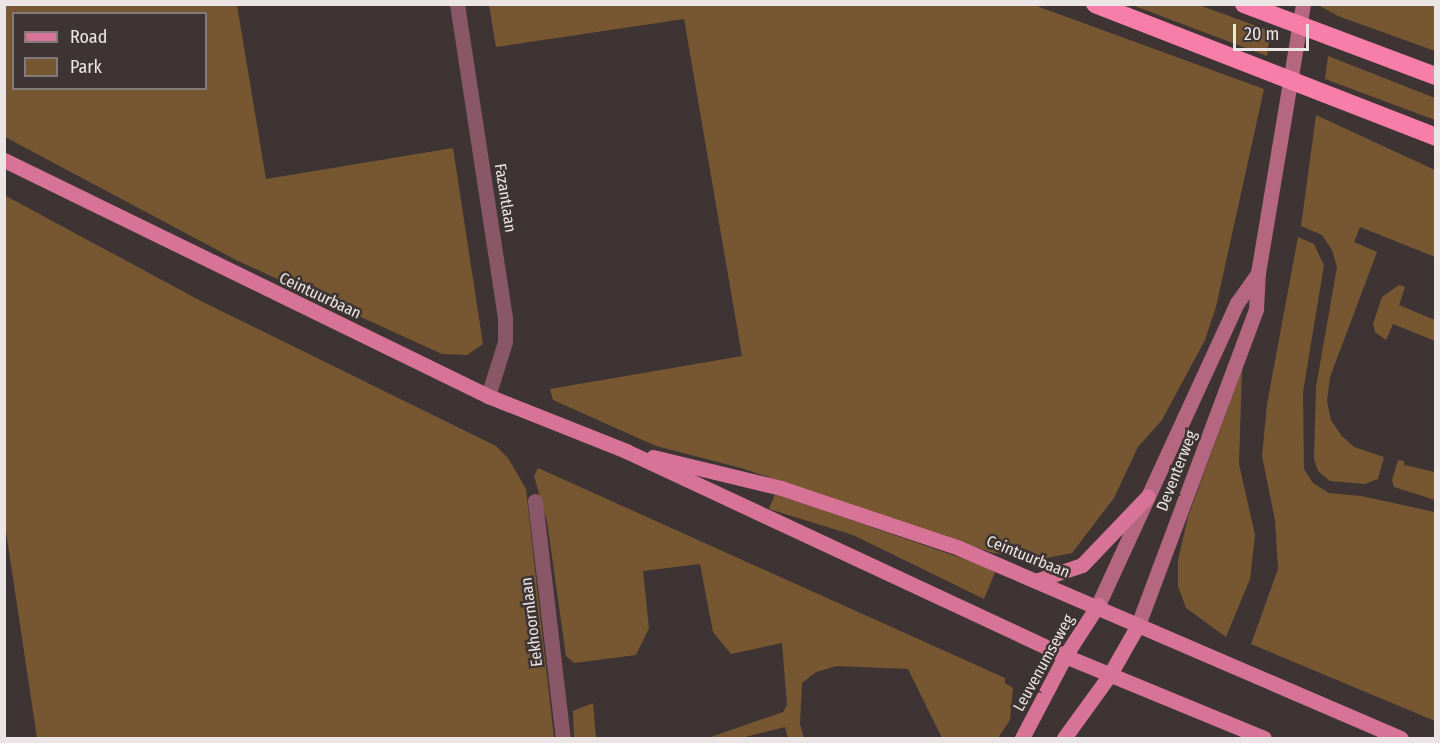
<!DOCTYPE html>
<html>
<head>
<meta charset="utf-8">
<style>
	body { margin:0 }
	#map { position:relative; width:1440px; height:743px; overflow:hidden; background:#3d3433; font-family:"Fira Sans Condensed",sans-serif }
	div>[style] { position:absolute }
	.green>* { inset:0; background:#775732 }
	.minor>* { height:15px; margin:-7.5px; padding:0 7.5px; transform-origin:7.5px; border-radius:7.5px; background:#895767 }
	.secondary>* { height:15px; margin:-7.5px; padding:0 7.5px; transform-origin:7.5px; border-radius:7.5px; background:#b56781 }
	.primary>* { height:15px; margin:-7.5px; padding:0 7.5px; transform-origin:7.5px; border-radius:7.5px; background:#d77396 }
	.motorway>* { height:18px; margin:-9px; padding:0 9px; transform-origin:9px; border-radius:9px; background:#f67ea8 }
	span { translate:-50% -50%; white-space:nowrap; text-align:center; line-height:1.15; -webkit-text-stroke:5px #3d3433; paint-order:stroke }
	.street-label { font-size:16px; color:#ebe5e5 }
	.frame { position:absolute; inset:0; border:6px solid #ebe5e5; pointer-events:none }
	.legend { position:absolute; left:12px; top:12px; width:195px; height:78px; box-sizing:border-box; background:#3d3433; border:2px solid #837b7a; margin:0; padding:8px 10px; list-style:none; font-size:18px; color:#ebe5e5 }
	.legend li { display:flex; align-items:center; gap:12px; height:30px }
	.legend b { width:30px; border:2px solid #837b7a }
	.scale { position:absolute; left:1233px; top:24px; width:76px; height:27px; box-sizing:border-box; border:3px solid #ebe5e5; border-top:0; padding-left:8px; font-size:18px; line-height:21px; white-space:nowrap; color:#ebe5e5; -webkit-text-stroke:4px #3d3433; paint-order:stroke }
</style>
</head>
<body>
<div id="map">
	<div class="green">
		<div style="clip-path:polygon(evenodd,5px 4px,237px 5px,266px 179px,453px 148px,483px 344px,467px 355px,442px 354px,238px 261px,5px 137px,5px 4px,14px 14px,206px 14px,206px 88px,14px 88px,14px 14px)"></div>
		<div style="clip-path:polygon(489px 5px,1034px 5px,1264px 89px,1216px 307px,1205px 340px,1162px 420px,1138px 447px,1114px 498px,1072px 553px,1046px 558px,993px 553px,741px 468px,656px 446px,553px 400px,550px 389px,742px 356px,684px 19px,496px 47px)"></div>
		<div style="clip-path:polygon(1132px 5px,1199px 5px,1270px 31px,1267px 56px)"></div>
		<div style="clip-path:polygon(1318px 5px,1435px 5px,1435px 51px,1338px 16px)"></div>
		<div style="clip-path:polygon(1328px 56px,1435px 98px,1435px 120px,1325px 79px)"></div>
		<div style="clip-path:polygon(1316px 115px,1435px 170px,1435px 257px,1360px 227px,1354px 242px,1377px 252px,1330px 377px,1327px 401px,1331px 420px,1341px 435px,1354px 447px,1384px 457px,1378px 479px,1365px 484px,1330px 481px,1318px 471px,1314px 459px,1316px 387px,1337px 267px,1332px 250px,1322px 235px,1301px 226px)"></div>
		<div style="clip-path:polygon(4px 195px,201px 301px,496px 446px,508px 458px,526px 489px,554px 738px,37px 738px,5px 525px)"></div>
		<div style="clip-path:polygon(1298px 237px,1314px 244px,1324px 265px,1303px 392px,1304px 469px,1313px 483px,1329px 493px,1361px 496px,1435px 512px,1435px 721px,1251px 644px,1278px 569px,1275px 520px,1262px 456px,1267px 404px)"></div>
		<div style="clip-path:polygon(1399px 285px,1405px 287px,1399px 305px,1435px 320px,1435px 341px,1393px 324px,1386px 340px,1375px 332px,1373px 324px,1382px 297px)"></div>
		<div style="clip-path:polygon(1242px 369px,1239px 464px,1255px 535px,1250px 579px,1226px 637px,1186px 608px,1178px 586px,1178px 560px,1188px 517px)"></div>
		<div style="clip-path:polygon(1398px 460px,1404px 461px,1404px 465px,1435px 472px,1435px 500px,1394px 487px,1392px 480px)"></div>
		<div style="clip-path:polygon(538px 468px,1005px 678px,1005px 683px,1013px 688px,1010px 720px,998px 738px,942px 738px,908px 669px,837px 666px,816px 672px,802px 683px,800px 724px,804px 738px,788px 738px,785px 727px,741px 738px,708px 738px,783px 712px,787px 705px,782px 643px,731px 654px,713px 632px,700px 564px,643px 571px,649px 628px,636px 655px,574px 663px,566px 656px,547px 521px,534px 476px)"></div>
		<div style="clip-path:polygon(775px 494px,996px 570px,984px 599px,853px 535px,769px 509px)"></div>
		<div style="clip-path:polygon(593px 703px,596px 738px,574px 738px,573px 711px)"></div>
	</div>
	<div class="minor">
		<div style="left:457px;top:4px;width:318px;rotate:81.3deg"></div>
		<div style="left:505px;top:318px;width:24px;rotate:90deg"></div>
		<div style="left:505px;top:342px;width:57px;rotate:107.5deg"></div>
		<div style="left:535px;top:501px;width:239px;rotate:83.3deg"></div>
	</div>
	<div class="secondary">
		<div style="left:1098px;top:605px;width:332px;rotate:-65.3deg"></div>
		<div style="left:1237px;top:303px;width:37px;rotate:-55deg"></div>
		<div style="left:1138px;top:625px;width:337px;rotate:-69.5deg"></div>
		<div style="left:1256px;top:309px;width:36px;rotate:-87deg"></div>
		<div style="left:1258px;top:273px;width:273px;rotate:-80.5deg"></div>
	</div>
	<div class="primary">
		<div style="left:4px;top:160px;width:538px;rotate:25.99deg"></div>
		<div style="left:488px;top:396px;width:149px;rotate:21.7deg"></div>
		<div style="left:626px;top:451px;width:485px;rotate:25deg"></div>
		<div style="left:1065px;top:656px;width:215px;rotate:22.4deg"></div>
		<div style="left:653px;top:457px;width:132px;rotate:13.6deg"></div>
		<div style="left:781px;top:488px;width:188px;rotate:18.6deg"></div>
		<div style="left:959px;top:548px;width:481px;rotate:23.3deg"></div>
		<div style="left:1038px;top:580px;width:46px;rotate:-18.8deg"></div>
		<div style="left:1082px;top:565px;width:95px;rotate:-46.3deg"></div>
		<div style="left:1022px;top:738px;width:93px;rotate:-62.3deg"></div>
		<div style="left:1065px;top:656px;width:61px;rotate:-57.1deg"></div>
		<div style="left:1064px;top:738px;width:77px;rotate:-54deg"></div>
		<div style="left:1109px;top:676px;width:59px;rotate:-60.4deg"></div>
	</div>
	<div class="motorway">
		<div style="left:1095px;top:4px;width:366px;rotate:21.3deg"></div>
		<div style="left:1244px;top:4px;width:205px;rotate:20.6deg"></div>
	</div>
	<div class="street-label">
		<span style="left:505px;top:198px;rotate:81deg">Fazantlaan</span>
		<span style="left:320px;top:296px;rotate:25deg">Ceintuurbaan</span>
		<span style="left:1177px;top:471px;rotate:-69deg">Deventerweg</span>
		<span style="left:1028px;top:557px;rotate:22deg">Ceintuurbaan</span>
		<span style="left:532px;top:622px;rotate:-97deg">Eekhoornlaan</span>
		<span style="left:1044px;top:663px;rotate:-61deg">Leuvenumseweg</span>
	</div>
	<div class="frame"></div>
	<ul class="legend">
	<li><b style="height:8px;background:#d77396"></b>Road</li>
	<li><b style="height:16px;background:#775732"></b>Park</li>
	</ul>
	<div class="scale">20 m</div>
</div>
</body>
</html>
